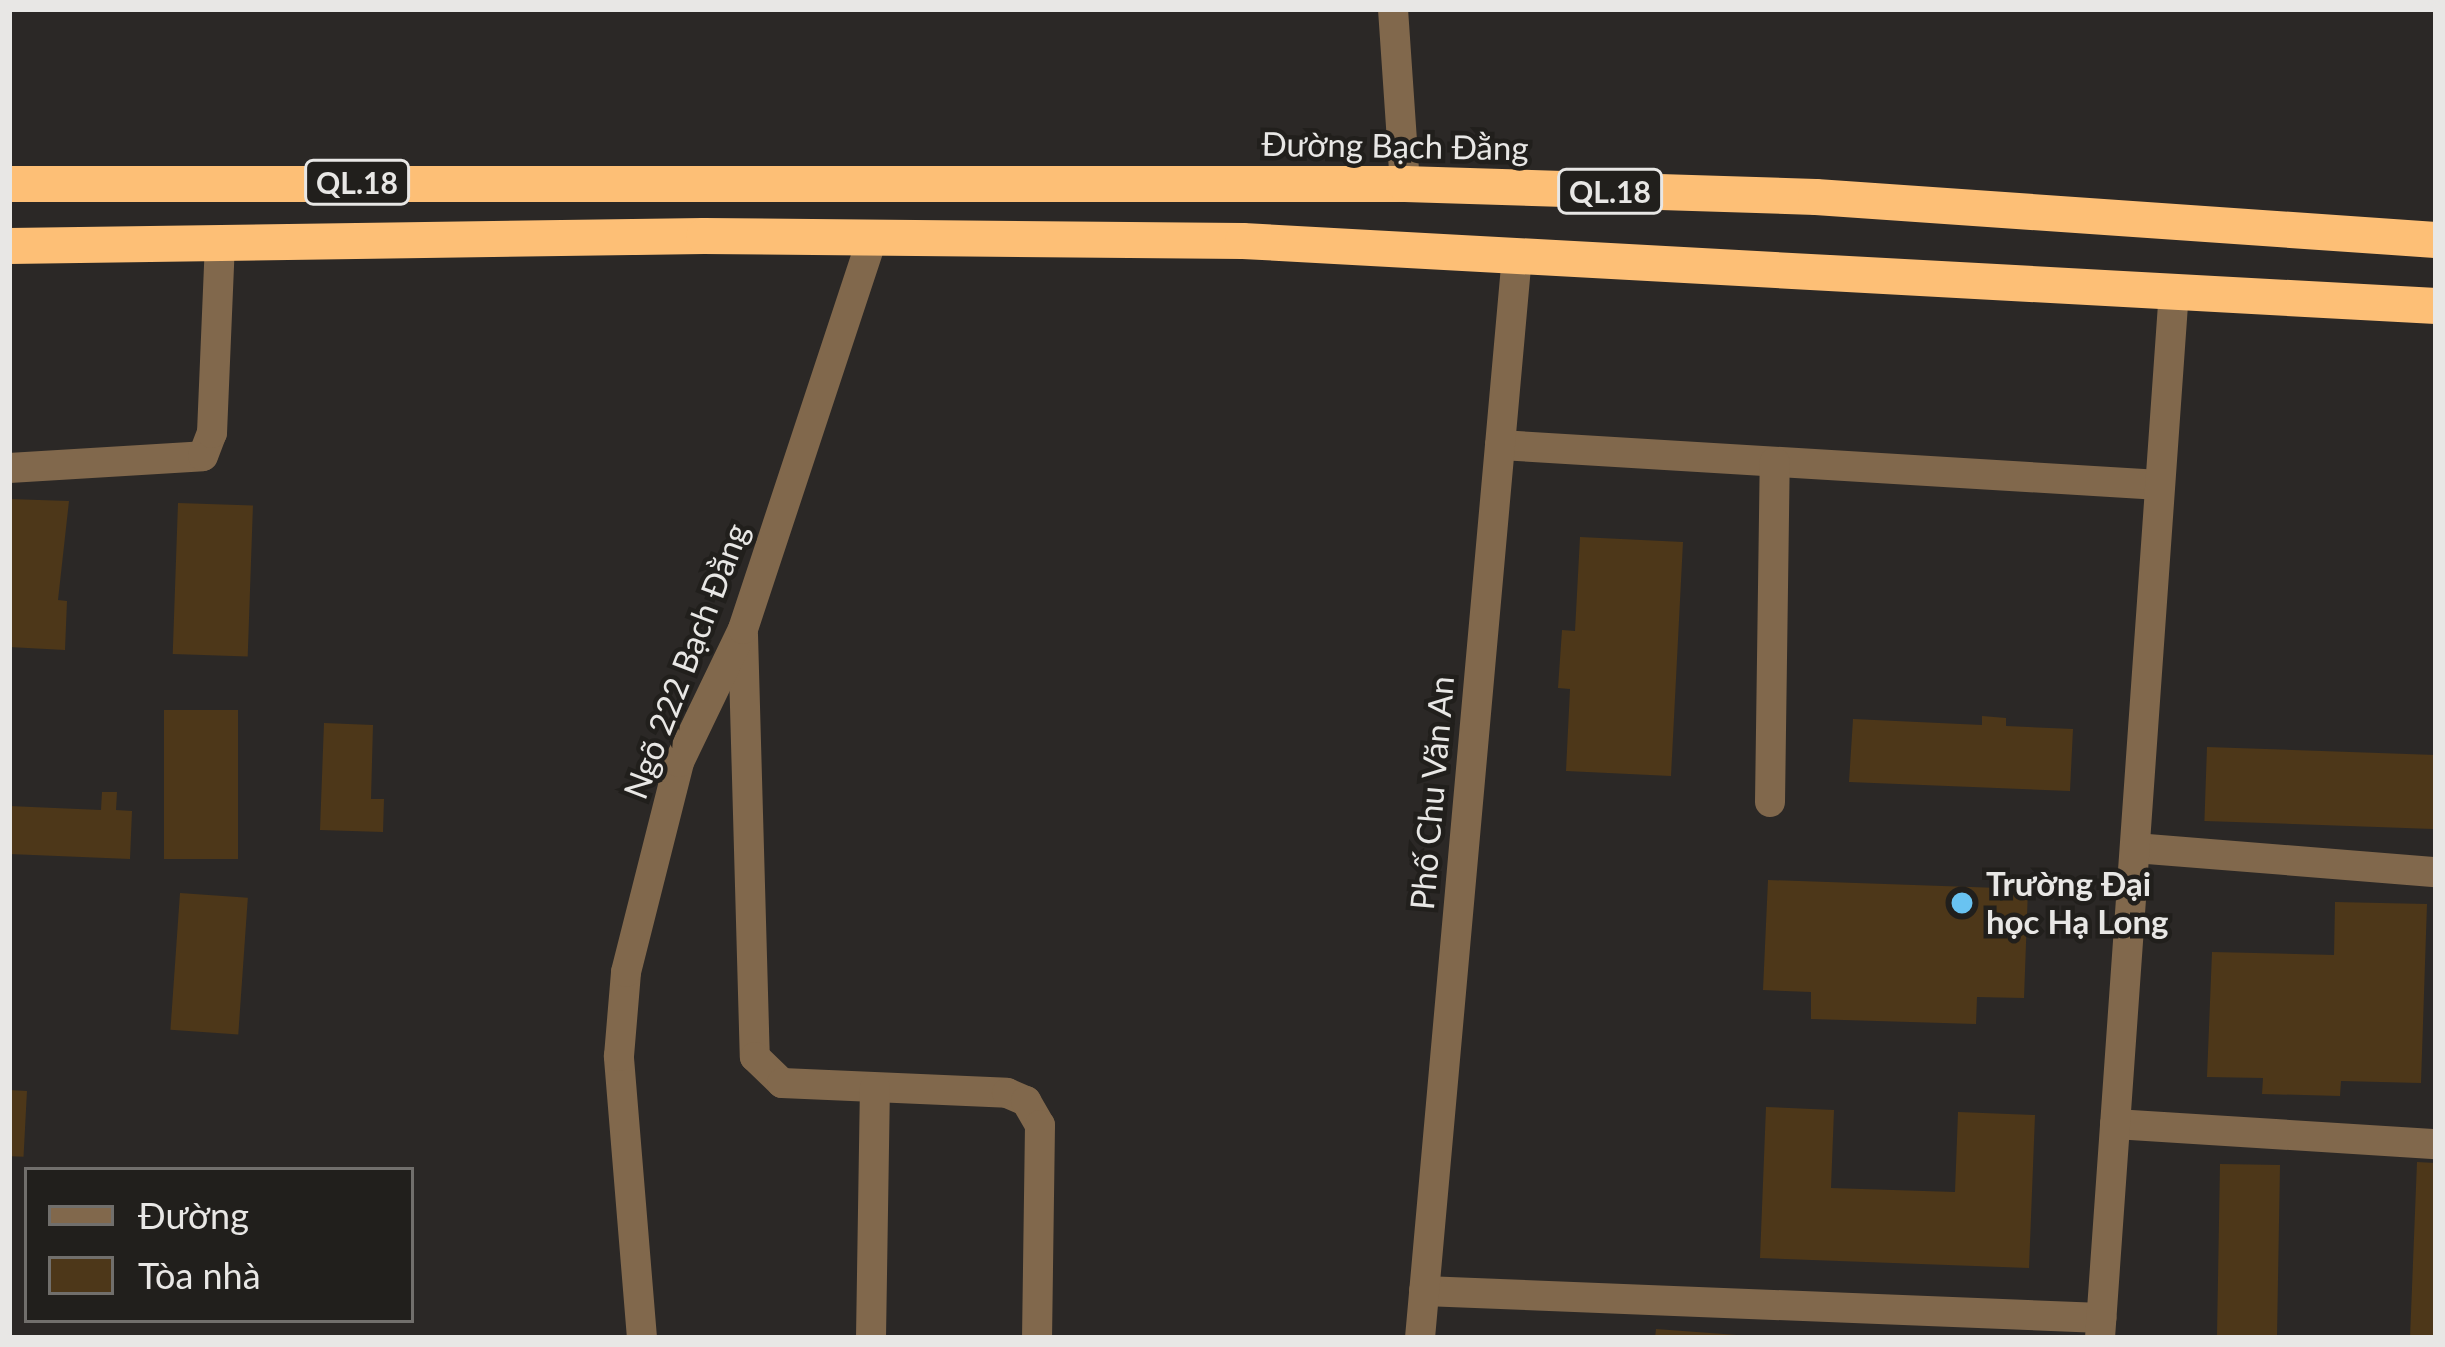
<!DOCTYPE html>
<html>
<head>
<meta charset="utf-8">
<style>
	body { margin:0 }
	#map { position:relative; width:2445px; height:1347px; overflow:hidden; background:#2b2826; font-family:Lato,sans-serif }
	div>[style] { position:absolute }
	.building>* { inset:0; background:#4d3719; transform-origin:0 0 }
	.minor>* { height:30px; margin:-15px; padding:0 15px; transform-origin:15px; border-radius:15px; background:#81684c }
	.highway>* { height:36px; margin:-18px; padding:0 18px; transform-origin:18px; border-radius:18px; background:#fdbf76 }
	.dots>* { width:33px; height:33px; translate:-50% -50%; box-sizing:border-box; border:6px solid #211f1c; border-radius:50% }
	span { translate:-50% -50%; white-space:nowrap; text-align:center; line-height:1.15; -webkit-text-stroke:9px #211f1c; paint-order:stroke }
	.shield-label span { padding:3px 9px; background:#211f1c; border:3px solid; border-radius:9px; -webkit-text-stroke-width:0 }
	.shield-label { font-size:30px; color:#e8e7e5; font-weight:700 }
	.street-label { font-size:33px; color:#e8e7e5 }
	.poi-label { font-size:33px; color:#e8e7e5; font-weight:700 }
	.left { translate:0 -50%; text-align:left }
	.frame { position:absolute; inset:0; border:12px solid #e8e7e5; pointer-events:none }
	.legend { position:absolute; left:24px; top:1167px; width:390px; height:156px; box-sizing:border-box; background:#211f1c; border:3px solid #716f6c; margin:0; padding:15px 21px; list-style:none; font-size:36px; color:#e8e7e5 }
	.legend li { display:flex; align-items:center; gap:24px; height:60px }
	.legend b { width:60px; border:3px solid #716f6c }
</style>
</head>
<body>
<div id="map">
	<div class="building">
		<div style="clip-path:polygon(9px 499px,69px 501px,58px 600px,67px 601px,65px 650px,9px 647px)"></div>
		<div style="left:178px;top:503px;width:75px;height:151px;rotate:2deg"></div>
		<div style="clip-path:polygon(1580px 537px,1683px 542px,1671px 776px,1566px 771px,1570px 689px,1558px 688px,1562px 630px,1575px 631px)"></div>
		<div style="left:164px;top:710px;width:74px;height:149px"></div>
		<div style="clip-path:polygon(1982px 716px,2006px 718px,2006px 726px,2073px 729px,2070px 791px,1849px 782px,1853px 719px,1982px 725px)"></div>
		<div style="clip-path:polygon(324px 723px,373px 725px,371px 799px,384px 799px,383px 832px,320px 830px)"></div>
		<div style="left:2207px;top:747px;width:229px;height:74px;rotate:2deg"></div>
		<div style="clip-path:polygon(102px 792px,117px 792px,116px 810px,132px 811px,130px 859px,9px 854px,9px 806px,101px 810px)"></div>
		<div style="clip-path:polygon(1768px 880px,2028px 889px,2024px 998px,1977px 997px,1976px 1024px,1811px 1019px,1811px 992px,1763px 990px)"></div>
		<div style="left:180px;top:893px;width:68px;height:137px;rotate:4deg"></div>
		<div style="clip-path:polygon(2335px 902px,2427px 904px,2421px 1083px,2341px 1081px,2340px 1096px,2262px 1094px,2263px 1078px,2207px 1077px,2212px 952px,2334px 955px)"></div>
		<div style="left:9px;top:1090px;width:18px;height:66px;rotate:3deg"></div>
		<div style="clip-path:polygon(1766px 1107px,1834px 1110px,1831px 1188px,1955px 1192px,1958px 1112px,2035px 1115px,2029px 1268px,1760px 1258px)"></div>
		<div style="clip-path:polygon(2417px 1162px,2436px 1163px,2436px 1338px,2410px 1338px)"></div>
		<div style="left:2220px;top:1164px;width:60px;height:174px;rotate:1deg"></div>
		<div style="clip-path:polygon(1656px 1329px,1737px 1335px,1737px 1338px,1655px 1338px)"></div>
	</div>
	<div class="minor">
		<div style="left:1393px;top:9px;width:175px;rotate:86.1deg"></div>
		<div style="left:1500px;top:445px;width:661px;rotate:3.47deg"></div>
		<div style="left:9px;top:468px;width:194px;rotate:-3.5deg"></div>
		<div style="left:203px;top:456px;width:25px;rotate:-69deg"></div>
		<div style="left:212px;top:433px;width:191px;rotate:-87.6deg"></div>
		<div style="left:743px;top:635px;width:422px;rotate:88.4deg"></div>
		<div style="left:755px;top:1057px;width:37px;rotate:44deg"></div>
		<div style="left:782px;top:1083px;width:225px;rotate:2.5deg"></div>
		<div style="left:1007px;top:1093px;width:21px;rotate:23deg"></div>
		<div style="left:1026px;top:1101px;width:28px;rotate:60deg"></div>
		<div style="left:1040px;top:1125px;width:213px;rotate:90.8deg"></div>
		<div style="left:1770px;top:802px;width:340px;rotate:-89.2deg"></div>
		<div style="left:2135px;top:848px;width:302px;rotate:4.6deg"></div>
		<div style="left:2115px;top:1124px;width:322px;rotate:3.6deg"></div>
		<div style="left:1424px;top:1291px;width:678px;rotate:2.28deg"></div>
		<div style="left:642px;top:1338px;width:283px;rotate:-94.7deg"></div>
		<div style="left:619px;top:1056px;width:84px;rotate:-85.2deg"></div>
		<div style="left:626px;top:972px;width:217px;rotate:-75.8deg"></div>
		<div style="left:679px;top:762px;width:148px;rotate:-64.3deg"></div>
		<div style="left:743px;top:629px;width:413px;rotate:-71.7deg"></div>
		<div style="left:871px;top:1338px;width:250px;rotate:-89.1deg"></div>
		<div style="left:1420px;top:1338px;width:1087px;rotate:-84.88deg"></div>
		<div style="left:2100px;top:1338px;width:1050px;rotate:-85.96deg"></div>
	</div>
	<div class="highway">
		<div style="left:9px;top:184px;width:1396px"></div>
		<div style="left:1405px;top:184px;width:411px;rotate:1.8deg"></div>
		<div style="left:1816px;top:197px;width:621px;rotate:3.97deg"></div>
		<div style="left:9px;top:246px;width:695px;rotate:-0.82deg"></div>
		<div style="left:704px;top:236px;width:539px;rotate:0.53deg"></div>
		<div style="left:1243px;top:241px;width:1195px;rotate:3.12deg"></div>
	</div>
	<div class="dots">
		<div style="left:1962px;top:903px;background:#69c3f1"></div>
	</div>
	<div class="shield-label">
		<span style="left:357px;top:182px">QL.18</span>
		<span style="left:1610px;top:191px">QL.18</span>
	</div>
	<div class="street-label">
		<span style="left:1395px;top:146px;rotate:1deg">Đường Bạch Đằng</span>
		<span style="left:686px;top:661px;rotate:-69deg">Ngõ 222 Bạch Đằng</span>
		<span style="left:1432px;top:793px;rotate:-85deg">Phố Chu Văn An</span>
	</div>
	<div class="poi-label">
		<span class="left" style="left:1986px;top:903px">Trường Đại<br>học Hạ Long</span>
	</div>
	<div class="frame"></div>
	<ul class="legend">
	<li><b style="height:15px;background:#81684c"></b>Đường</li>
	<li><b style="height:33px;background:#4d3719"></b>Tòa nhà</li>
	</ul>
</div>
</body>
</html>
